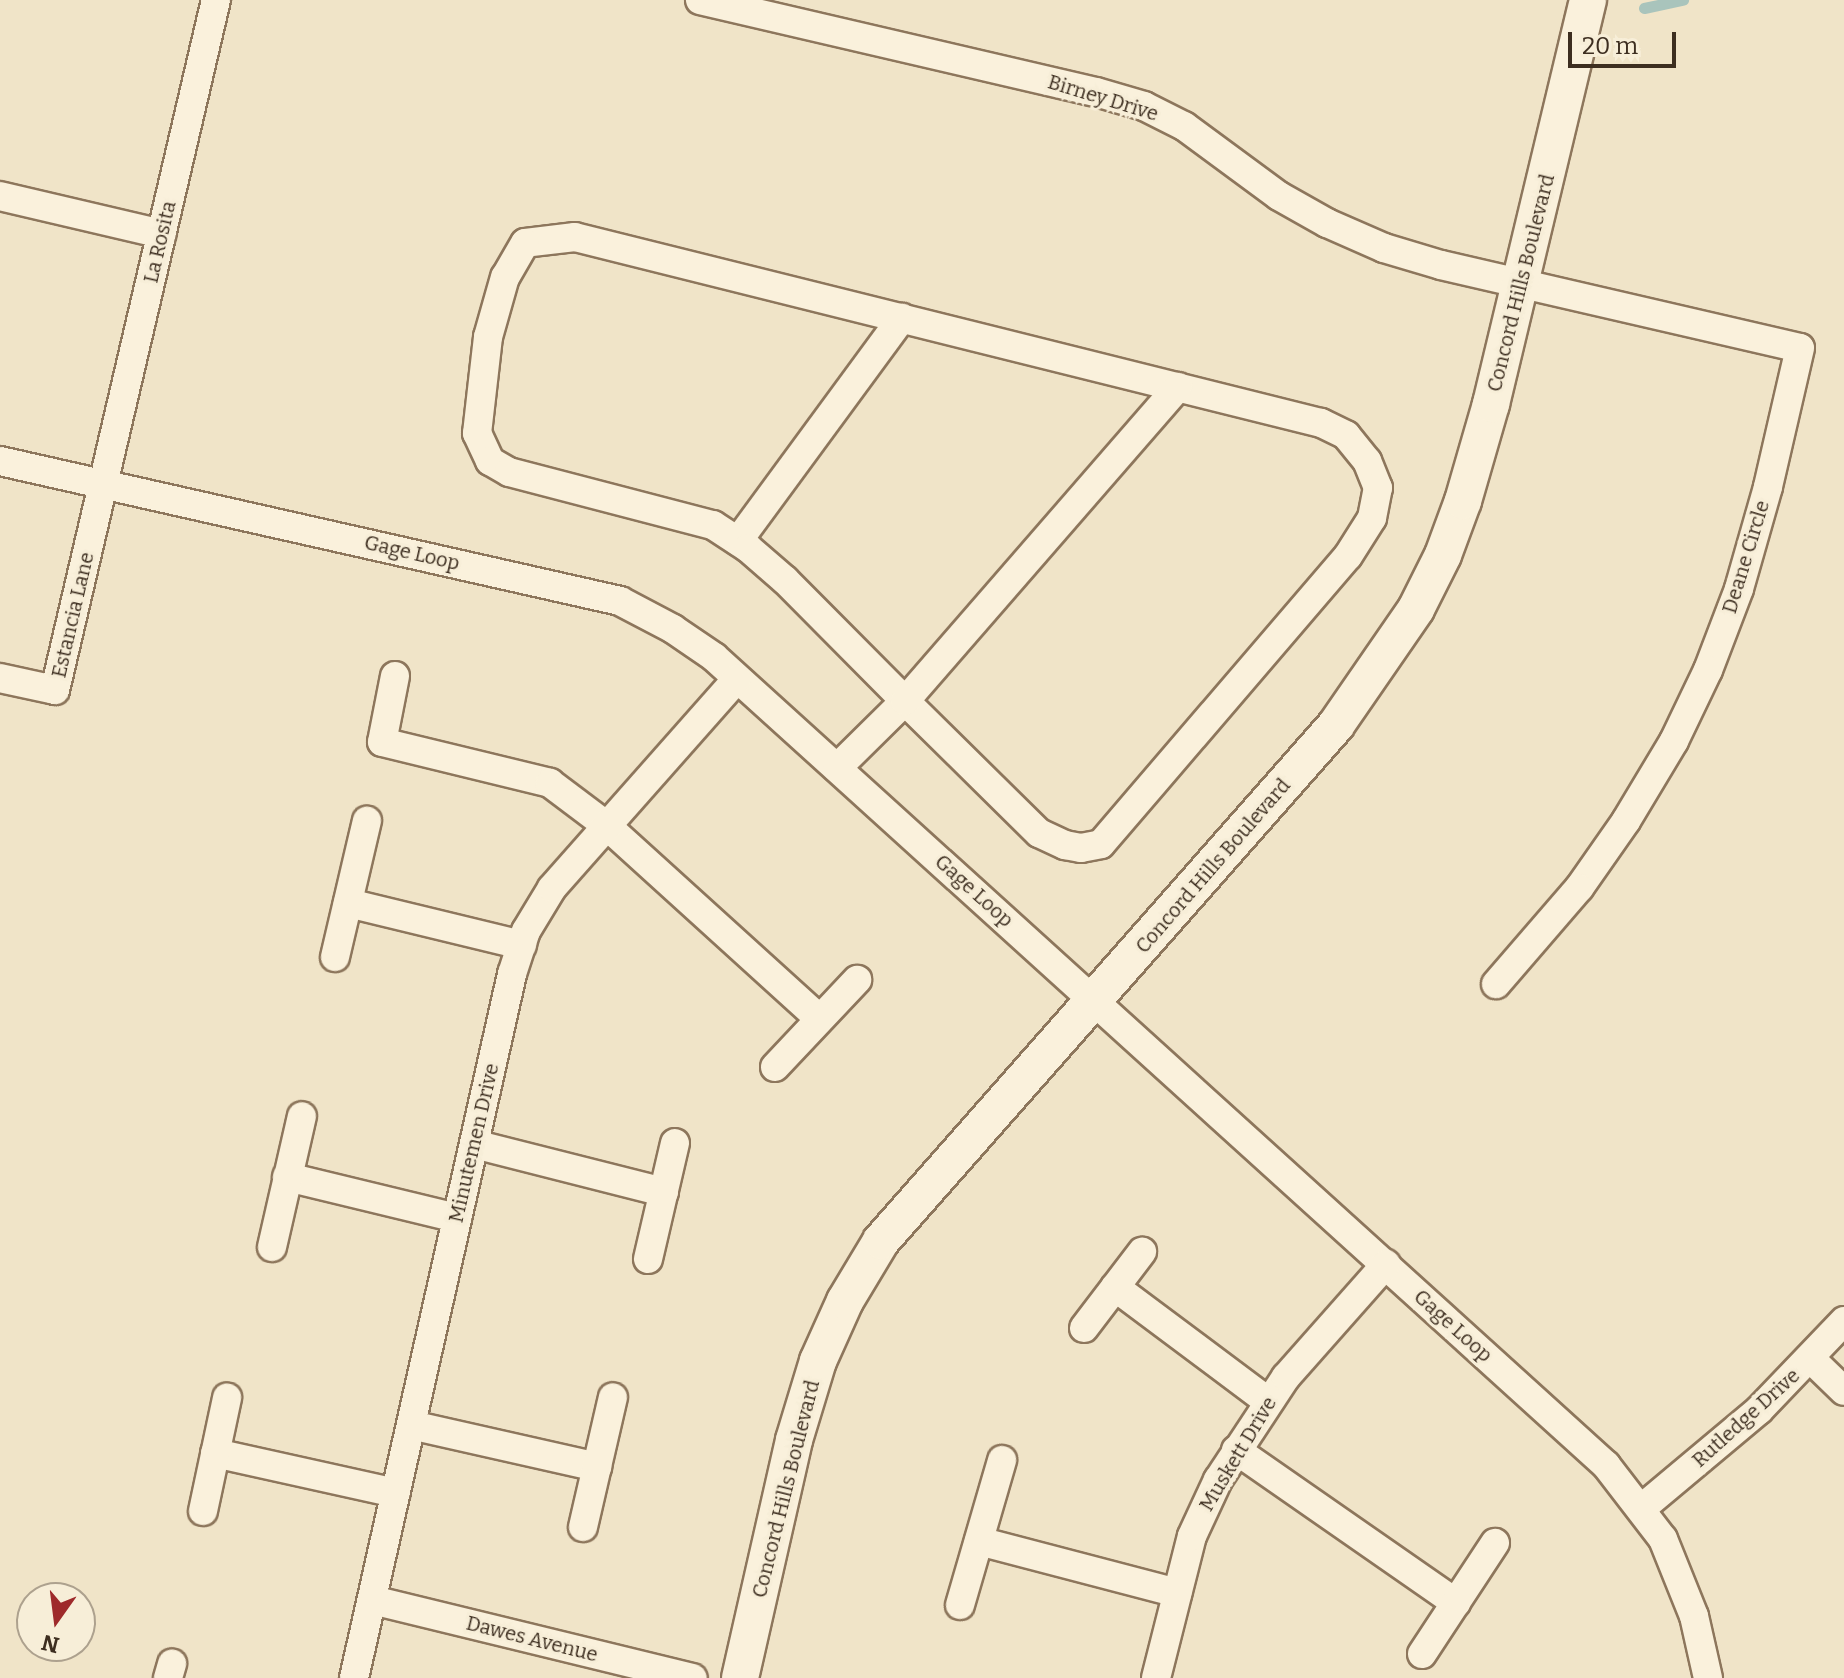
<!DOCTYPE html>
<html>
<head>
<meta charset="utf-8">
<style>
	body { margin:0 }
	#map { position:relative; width:1844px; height:1678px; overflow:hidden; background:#f0e4c8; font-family:Bitter,serif }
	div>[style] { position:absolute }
	.stream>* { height:11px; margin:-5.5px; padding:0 5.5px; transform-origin:5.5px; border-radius:5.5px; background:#a9c4bc }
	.roads { filter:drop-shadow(2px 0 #8d765c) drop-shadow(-2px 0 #8d765c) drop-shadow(0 2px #8d765c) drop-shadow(0 -2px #8d765c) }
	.minor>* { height:28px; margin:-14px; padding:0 14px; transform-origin:14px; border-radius:14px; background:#faf1dc }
	.tertiary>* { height:36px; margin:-18px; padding:0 18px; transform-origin:18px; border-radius:18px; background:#faf1dc }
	span { translate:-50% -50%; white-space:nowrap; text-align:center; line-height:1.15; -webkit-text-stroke:6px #f7eed8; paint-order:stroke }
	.street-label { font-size:20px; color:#3d2e20 }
	.north { position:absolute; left:16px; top:1582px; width:80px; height:80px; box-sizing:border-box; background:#f7eed8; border:2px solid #ada18e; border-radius:50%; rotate:194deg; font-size:22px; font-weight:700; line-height:32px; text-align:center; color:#3d2e20 }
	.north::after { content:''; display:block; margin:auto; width:28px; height:36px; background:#9e2a2b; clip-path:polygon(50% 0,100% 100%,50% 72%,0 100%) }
	.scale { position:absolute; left:1568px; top:32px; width:108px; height:36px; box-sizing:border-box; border:4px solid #3d2e20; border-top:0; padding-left:10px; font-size:24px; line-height:28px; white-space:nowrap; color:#3d2e20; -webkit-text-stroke:6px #f7eed8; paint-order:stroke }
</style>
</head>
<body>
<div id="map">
	<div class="stream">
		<div style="left:1644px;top:8px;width:40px;rotate:-12deg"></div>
	</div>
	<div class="roads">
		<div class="minor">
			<div style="left:700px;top:0;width:407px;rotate:13.1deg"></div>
			<div style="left:1096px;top:92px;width:50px;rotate:16.3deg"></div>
			<div style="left:1144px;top:106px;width:45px;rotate:26.6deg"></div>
			<div style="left:1184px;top:126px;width:118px;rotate:36.4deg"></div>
			<div style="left:1279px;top:196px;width:55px;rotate:29.4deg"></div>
			<div style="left:1327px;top:223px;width:62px;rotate:23.7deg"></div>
			<div style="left:1384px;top:248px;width:59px;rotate:16.6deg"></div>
			<div style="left:1441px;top:265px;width:368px;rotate:13deg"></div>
			<div style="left:1800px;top:348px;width:143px;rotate:103deg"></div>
			<div style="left:1768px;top:487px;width:106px;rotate:105.9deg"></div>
			<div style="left:1739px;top:589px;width:87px;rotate:110.9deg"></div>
			<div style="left:1708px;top:670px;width:79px;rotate:115.6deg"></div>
			<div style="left:1674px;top:741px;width:93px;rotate:121deg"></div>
			<div style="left:1626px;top:821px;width:82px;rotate:125deg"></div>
			<div style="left:1579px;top:888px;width:127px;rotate:130.8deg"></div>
			<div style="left:0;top:196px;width:166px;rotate:13.2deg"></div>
			<div style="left:0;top:461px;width:636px;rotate:12.72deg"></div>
			<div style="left:620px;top:601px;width:60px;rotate:27.8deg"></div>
			<div style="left:673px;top:629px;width:50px;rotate:34.3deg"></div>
			<div style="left:714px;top:657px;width:1204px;rotate:42.17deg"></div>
			<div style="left:1606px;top:1465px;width:93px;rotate:52.4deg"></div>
			<div style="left:1663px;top:1539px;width:83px;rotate:68.1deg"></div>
			<div style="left:1694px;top:1616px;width:64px;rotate:77.3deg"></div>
			<div style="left:738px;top:541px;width:277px;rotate:-53.7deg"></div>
			<div style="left:395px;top:676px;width:67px;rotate:101.1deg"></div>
			<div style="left:382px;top:742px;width:173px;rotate:13.7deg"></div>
			<div style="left:550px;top:783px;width:71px;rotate:37deg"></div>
			<div style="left:607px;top:826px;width:287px;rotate:42.2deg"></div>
			<div style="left:0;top:678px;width:56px;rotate:12.3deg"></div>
			<div style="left:55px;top:690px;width:709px;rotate:-76.87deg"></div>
			<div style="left:837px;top:768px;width:95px;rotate:-44.6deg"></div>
			<div style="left:905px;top:701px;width:188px;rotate:44.6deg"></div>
			<div style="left:1039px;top:833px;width:29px;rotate:25deg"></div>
			<div style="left:1065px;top:845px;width:16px;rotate:11deg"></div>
			<div style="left:1081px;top:848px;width:20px;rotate:-11deg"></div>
			<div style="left:1101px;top:844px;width:379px;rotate:-49.4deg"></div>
			<div style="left:1348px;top:556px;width:45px;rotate:-57.7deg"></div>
			<div style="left:1372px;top:518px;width:31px;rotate:-79deg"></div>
			<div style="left:1378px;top:488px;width:29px;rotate:-112deg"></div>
			<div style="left:1367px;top:461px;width:33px;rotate:-129deg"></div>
			<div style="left:1346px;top:435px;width:28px;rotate:-154deg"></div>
			<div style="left:1321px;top:423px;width:769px;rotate:-166deg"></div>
			<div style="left:575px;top:237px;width:50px;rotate:173.2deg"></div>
			<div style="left:525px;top:243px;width:39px;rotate:120deg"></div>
			<div style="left:505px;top:277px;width:62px;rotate:105.8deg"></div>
			<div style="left:488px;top:337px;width:97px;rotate:96.5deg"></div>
			<div style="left:477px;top:433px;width:31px;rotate:65deg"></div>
			<div style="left:490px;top:461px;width:22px;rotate:30deg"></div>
			<div style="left:509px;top:472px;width:211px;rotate:14.6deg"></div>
			<div style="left:713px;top:525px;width:42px;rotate:33.3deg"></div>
			<div style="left:748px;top:548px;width:49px;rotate:40.9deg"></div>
			<div style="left:785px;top:580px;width:170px;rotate:45.2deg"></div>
			<div style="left:905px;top:701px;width:416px;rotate:-49deg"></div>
			<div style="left:348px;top:903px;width:179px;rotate:13.6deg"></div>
			<div style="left:335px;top:957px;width:140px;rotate:-76.8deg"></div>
			<div style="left:775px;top:1067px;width:120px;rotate:-46.7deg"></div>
			<div style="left:474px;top:1144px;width:196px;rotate:14.2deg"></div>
			<div style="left:287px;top:1177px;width:175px;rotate:13.6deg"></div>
			<div style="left:272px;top:1247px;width:134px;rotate:-77.1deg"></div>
			<div style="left:648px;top:1259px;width:119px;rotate:-76.9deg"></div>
			<div style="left:1115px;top:1287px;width:192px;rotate:36.8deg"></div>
			<div style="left:1084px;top:1328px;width:96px;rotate:-52.7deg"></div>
			<div style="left:1810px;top:1358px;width:47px;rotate:44.1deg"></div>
			<div style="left:411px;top:1425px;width:191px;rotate:12.7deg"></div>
			<div style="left:1236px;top:1450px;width:268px;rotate:34.8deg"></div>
			<div style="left:215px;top:1453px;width:185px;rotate:12.5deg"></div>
			<div style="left:1642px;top:1508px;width:153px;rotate:-39.9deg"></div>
			<div style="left:1759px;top:1410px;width:123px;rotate:-46.3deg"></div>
			<div style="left:203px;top:1511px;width:116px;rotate:-78deg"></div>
			<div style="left:583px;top:1527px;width:133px;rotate:-77deg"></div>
			<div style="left:979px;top:1541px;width:205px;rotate:14.7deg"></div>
			<div style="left:372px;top:1600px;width:330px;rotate:13.7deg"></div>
			<div style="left:960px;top:1605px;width:151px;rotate:-73.8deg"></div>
			<div style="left:1422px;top:1654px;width:133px;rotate:-56.7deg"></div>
			<div style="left:168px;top:1678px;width:15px;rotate:-74deg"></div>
			<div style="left:354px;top:1678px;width:722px;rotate:-77.35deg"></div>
			<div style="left:512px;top:974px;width:45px;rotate:-72deg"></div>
			<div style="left:526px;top:931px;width:50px;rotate:-58.8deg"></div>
			<div style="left:552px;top:888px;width:279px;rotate:-48.5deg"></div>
			<div style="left:1156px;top:1678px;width:146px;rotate:-75.8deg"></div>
			<div style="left:1192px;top:1536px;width:62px;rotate:-65.1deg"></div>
			<div style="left:1218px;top:1480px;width:123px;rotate:-56.6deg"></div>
			<div style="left:1286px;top:1377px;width:151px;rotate:-48.5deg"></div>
		</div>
		<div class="tertiary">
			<div style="left:740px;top:1678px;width:244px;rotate:-77.2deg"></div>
			<div style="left:794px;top:1440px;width:83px;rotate:-73.1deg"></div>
			<div style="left:818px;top:1361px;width:66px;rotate:-65.8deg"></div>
			<div style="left:845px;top:1301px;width:70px;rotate:-59deg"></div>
			<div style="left:881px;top:1241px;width:688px;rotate:-48.59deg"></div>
			<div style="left:1336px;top:725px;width:141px;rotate:-55.4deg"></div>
			<div style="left:1416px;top:609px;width:60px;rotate:-63.4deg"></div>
			<div style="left:1443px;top:555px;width:58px;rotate:-69.7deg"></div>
			<div style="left:1463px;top:501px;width:101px;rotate:-73.9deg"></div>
			<div style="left:1491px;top:404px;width:415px;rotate:-76.5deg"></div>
		</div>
	</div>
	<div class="street-label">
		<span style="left:1103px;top:98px;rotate:17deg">Birney Drive</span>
		<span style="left:160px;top:242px;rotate:-77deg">La Rosita</span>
		<span style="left:1521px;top:283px;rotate:-76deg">Concord Hills Boulevard</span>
		<span style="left:412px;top:553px;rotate:13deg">Gage Loop</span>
		<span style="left:1746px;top:557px;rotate:-73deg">Deane Circle</span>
		<span style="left:73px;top:615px;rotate:-77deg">Estancia Lane</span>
		<span style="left:1213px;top:866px;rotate:-49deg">Concord Hills Boulevard</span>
		<span style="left:974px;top:891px;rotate:42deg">Gage Loop</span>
		<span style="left:474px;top:1143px;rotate:-77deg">Minutemen Drive</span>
		<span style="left:1453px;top:1326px;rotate:42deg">Gage Loop</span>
		<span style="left:1746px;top:1418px;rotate:-42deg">Rutledge Drive</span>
		<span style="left:1238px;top:1454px;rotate:-59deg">Muskett Drive</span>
		<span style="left:786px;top:1489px;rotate:-76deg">Concord Hills Boulevard</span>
		<span style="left:532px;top:1639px;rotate:14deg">Dawes Avenue</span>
	</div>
	<div class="north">N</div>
	<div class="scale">20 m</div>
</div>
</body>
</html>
